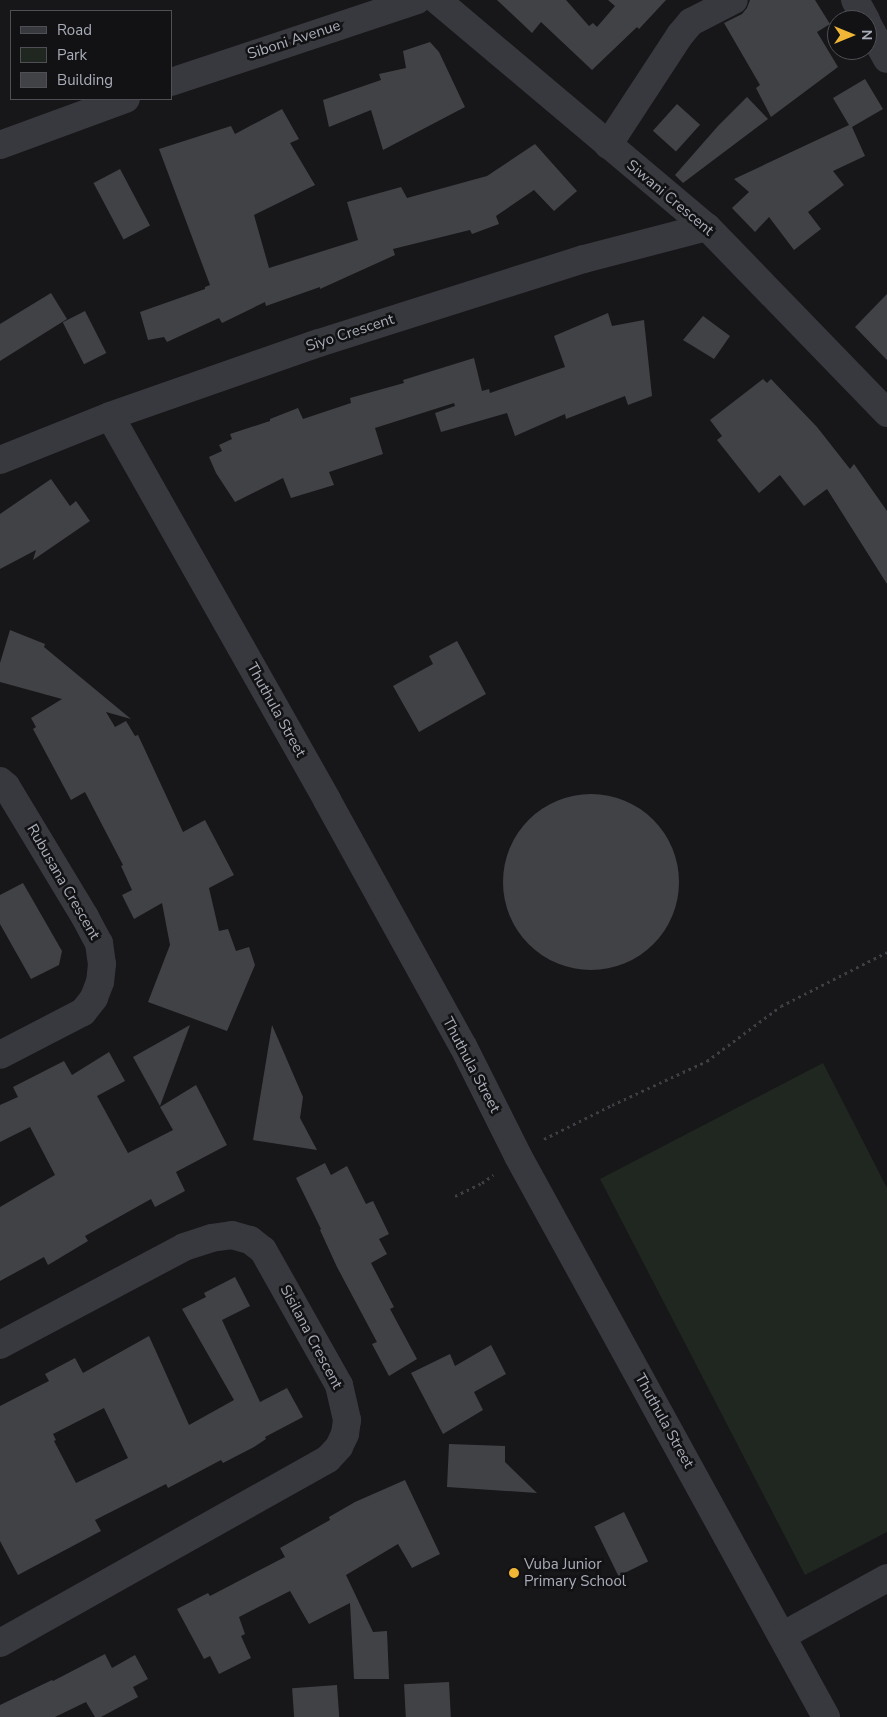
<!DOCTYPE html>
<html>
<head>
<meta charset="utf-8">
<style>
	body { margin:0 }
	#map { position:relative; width:887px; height:1717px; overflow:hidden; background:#171719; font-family:"Nunito Sans",sans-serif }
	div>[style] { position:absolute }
	.green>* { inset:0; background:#1f2720 }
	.building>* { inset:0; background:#414246; transform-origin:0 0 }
	.round { border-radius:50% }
	.path>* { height:3px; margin-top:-1.5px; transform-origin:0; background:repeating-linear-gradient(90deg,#3e4045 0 2.5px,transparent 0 6.5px) }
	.minor>* { height:28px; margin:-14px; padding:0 14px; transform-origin:14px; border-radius:14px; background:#38393e }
	.dots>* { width:14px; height:14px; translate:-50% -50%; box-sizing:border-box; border:2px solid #121214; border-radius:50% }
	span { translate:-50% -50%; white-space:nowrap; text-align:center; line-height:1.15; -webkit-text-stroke:5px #121214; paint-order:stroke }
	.street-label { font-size:15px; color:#a9adb9 }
	.poi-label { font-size:15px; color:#a9adb9 }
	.left { translate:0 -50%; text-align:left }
	.legend { position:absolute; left:10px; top:10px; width:162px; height:90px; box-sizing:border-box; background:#121214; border:1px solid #4e5056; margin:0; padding:6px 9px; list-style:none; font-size:15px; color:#a9adb9 }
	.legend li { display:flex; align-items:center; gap:10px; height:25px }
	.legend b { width:25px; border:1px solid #4e5056 }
	.north { position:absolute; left:827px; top:10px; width:50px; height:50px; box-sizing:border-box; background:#121214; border:1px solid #4e5056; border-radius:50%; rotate:90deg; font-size:14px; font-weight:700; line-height:20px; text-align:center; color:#a9adb9 }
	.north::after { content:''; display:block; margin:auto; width:18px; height:22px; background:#f1b636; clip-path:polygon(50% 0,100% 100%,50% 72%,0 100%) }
</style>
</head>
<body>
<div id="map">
	<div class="green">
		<div style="clip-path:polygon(823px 1063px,887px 1188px,887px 1532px,805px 1575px,600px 1179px)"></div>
	</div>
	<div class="building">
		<div style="clip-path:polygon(497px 0,566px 0,589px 26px,593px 23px,597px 27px,615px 6px,608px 0,666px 0,639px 29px,637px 27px,592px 70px,541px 22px,532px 33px)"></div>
		<div style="clip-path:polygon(750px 0,815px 0,830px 24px,817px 32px,838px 67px,771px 117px,756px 88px,760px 85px,724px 23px,742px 14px,747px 8px)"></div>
		<div style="clip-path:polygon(430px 42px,439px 52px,465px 107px,383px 150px,371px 110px,329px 127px,323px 100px,381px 80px,379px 74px,406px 68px,403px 51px)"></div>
		<div style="clip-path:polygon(865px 79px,883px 109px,852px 127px,865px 156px,833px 171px,844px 185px,808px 212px,821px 229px,794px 250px,769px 217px,755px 232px,732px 208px,749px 192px,734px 179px,849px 125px,833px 98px)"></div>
		<div style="clip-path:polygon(747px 97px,768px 119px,683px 183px,675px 175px,718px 126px)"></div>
		<div style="left:677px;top:104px;width:31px;height:36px;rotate:42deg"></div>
		<div style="clip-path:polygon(282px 109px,299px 139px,290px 143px,315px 185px,254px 215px,269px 268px,358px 240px,347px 202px,401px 187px,407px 198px,487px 176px,535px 144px,577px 191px,554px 211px,534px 190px,496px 216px,499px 224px,472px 234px,470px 230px,393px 249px,395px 255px,320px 289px,320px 287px,266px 306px,265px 302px,222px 323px,219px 318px,167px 342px,164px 337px,148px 340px,140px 312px,205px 289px,205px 287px,210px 285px,159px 149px,231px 126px,235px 134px)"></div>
		<div style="left:120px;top:169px;width:64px;height:30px;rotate:62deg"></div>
		<div style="clip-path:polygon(51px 293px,67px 319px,0 361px,0 324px)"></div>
		<div style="clip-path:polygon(887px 294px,887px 360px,855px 327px)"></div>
		<div style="left:85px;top:311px;width:47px;height:25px;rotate:63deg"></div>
		<div style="clip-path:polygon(608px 313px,612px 326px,644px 320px,652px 396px,628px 405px,625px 396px,566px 419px,565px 414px,515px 436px,507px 413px,441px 432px,435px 413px,455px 406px,454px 403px,375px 428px,383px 454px,329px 472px,334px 485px,291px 498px,283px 478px,235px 502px,216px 473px,209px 457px,222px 451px,219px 445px,232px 439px,230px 434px,270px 421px,270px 419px,298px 408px,303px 419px,351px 403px,350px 398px,404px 383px,403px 380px,474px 358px,482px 391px,489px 389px,490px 393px,565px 367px,554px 336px)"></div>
		<div style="clip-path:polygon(703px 316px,730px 336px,714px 359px,683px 340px)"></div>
		<div style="clip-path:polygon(763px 379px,767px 383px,771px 379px,817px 427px,850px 469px,854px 464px,887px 511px,887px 584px,827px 489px,804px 506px,780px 475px,759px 493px,717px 440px,722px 436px,710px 420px)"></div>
		<div style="clip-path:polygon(51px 479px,70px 506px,76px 501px,90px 521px,33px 560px,36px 550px,0 569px,0 514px)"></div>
		<div style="clip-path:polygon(10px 630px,45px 644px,44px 647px,131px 719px,106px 712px,115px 727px,126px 721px,135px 736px,138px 735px,183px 832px,205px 820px,234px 875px,209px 888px,219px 931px,228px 929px,236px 951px,249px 947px,255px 965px,227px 1031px,148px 1002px,170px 945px,162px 903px,134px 919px,122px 895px,132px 890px,121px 866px,123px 865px,85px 792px,71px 800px,33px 729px,36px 727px,31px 718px,62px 699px,0 682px,0 663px)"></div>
		<div style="clip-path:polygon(457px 641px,486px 694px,419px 732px,393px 686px,433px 664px,429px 656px)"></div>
		<div class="round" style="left:503px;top:794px;width:176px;height:176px"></div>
		<div style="clip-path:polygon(23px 883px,62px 951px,59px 965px,31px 979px,0 924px,0 895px)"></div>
		<div style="clip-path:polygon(190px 1025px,160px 1106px,133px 1057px)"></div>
		<div style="clip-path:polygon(272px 1025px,303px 1097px,300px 1118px,317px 1150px,253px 1140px)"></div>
		<div style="clip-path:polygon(109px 1052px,125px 1081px,97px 1096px,128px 1153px,173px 1130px,160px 1107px,196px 1085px,227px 1145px,176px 1172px,185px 1191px,155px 1207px,151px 1199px,85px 1236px,88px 1241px,48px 1265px,44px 1257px,0 1281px,0 1207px,55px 1175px,30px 1127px,0 1142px,0 1105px,18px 1097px,13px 1087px,64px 1061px,72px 1075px)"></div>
		<div style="clip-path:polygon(325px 1163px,331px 1175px,347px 1166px,366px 1204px,373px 1201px,389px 1234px,379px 1239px,387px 1254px,371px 1263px,394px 1307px,390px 1309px,417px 1359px,389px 1376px,372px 1344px,377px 1342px,337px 1267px,320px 1230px,321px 1229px,296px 1178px)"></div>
		<div style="clip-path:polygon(evenodd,235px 1277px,250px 1306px,222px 1320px,260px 1402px,287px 1388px,303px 1417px,265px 1437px,266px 1439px,254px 1447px,223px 1463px,221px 1460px,168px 1488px,166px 1484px,95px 1520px,101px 1531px,18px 1575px,0 1541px,0 1406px,49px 1381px,45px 1374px,75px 1358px,83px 1373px,149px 1336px,189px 1425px,234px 1400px,182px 1309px,206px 1297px,204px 1293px,235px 1277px,104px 1408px,128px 1458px,76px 1483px,54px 1441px,56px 1440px,53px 1434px,104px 1408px)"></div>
		<div style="clip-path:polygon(491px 1345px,506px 1374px,474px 1392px,483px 1410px,443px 1434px,411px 1373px,450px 1354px,455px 1366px)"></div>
		<div style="clip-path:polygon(449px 1444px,505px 1446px,505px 1462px,537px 1493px,447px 1487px)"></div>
		<div style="clip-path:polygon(405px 1480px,440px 1554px,412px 1568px,398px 1544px,346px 1575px,373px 1632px,387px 1631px,389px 1679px,354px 1679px,350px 1603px,309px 1624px,290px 1591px,239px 1617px,245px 1634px,241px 1636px,251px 1658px,219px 1674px,210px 1656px,204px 1659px,177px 1609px,208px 1593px,210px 1596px,285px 1557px,280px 1548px,330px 1520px,329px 1517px,355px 1502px)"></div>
		<div style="left:624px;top:1512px;width:55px;height:33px;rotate:64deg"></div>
		<div style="clip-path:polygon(105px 1654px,112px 1668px,135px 1655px,148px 1679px,133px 1687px,138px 1697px,101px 1717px,95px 1717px,86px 1702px,55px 1717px,0 1717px,0 1705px,52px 1680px,53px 1681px)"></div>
		<div style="left:449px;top:1682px;width:35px;height:45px;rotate:87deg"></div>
		<div style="left:337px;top:1685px;width:32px;height:45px;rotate:86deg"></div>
	</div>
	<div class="path">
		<div style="left:544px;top:1139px;width:76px;rotate:-26.6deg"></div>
		<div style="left:612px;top:1105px;width:105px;rotate:-24.9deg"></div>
		<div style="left:707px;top:1061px;width:92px;rotate:-36.6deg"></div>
		<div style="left:781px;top:1006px;width:119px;rotate:-27deg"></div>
		<div style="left:455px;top:1196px;width:30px;rotate:-26deg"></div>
		<div style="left:482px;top:1183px;width:14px;rotate:-36deg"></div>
	</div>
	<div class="minor">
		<div style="left:437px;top:0;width:353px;rotate:40.1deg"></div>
		<div style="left:707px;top:227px;width:259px;rotate:45.9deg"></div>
		<div style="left:855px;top:0;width:23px;rotate:61deg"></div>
		<div style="left:867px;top:23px;width:41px;rotate:60.9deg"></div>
		<div style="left:171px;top:82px;width:259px;rotate:-18.4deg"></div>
		<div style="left:0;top:145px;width:134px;rotate:-20.1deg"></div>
		<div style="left:608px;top:145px;width:131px;rotate:-56.8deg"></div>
		<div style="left:680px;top:35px;width:17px;rotate:-50deg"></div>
		<div style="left:691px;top:22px;width:48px;rotate:-27.1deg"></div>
		<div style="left:110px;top:416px;width:441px;rotate:60.5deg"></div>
		<div style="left:327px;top:800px;width:281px;rotate:61.1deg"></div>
		<div style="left:463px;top:1046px;width:123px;rotate:63.4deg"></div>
		<div style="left:518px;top:1156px;width:640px;rotate:61.23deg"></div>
		<div style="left:0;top:460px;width:118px;rotate:-21.8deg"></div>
		<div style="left:110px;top:416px;width:221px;rotate:-19.3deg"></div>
		<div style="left:319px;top:343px;width:278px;rotate:-17.6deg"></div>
		<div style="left:584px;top:259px;width:127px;rotate:-14.6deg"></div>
		<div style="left:0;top:781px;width:8px;rotate:40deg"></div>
		<div style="left:6px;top:786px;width:153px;rotate:58.9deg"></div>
		<div style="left:85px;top:917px;width:30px;rotate:62deg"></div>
		<div style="left:99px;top:943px;width:21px;rotate:82deg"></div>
		<div style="left:102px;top:964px;width:18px;rotate:96deg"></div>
		<div style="left:100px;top:982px;width:17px;rotate:111deg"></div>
		<div style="left:94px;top:998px;width:18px;rotate:128deg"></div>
		<div style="left:83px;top:1012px;width:93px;rotate:152.6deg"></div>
		<div style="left:0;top:1345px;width:208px;rotate:-28deg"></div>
		<div style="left:184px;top:1247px;width:28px;rotate:-18deg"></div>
		<div style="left:211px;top:1238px;width:21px;rotate:-8deg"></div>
		<div style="left:232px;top:1235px;width:19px;rotate:16deg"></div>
		<div style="left:250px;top:1240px;width:16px;rotate:38deg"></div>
		<div style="left:263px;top:1250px;width:155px;rotate:60.6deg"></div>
		<div style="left:339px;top:1385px;width:36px;rotate:77deg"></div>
		<div style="left:347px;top:1420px;width:14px;rotate:98deg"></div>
		<div style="left:345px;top:1434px;width:14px;rotate:115deg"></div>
		<div style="left:339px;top:1447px;width:16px;rotate:133deg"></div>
		<div style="left:328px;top:1459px;width:376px;rotate:150.7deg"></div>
		<div style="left:782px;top:1636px;width:120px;rotate:-28.9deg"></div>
	</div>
	<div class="dots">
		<div style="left:514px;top:1573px;background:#f1b636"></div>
	</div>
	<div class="street-label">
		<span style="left:294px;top:40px;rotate:-18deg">Siboni Avenue</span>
		<span style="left:670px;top:198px;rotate:40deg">Siwani Crescent</span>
		<span style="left:350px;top:333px;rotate:-18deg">Siyo Crescent</span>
		<span style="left:276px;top:710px;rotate:61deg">Thuthula Street</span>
		<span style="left:63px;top:882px;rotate:60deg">Rubusana Crescent</span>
		<span style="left:471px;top:1065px;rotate:62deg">Thuthula Street</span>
		<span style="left:311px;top:1337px;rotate:62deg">Sisilana Crescent</span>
		<span style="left:664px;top:1421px;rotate:61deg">Thuthula Street</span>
	</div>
	<div class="poi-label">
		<span class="left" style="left:524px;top:1573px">Vuba Junior<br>Primary School</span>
	</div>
	<ul class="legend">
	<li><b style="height:6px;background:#38393e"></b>Road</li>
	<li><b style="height:14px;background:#1f2720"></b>Park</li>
	<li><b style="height:14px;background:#414246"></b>Building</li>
	</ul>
	<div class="north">N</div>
</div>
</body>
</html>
